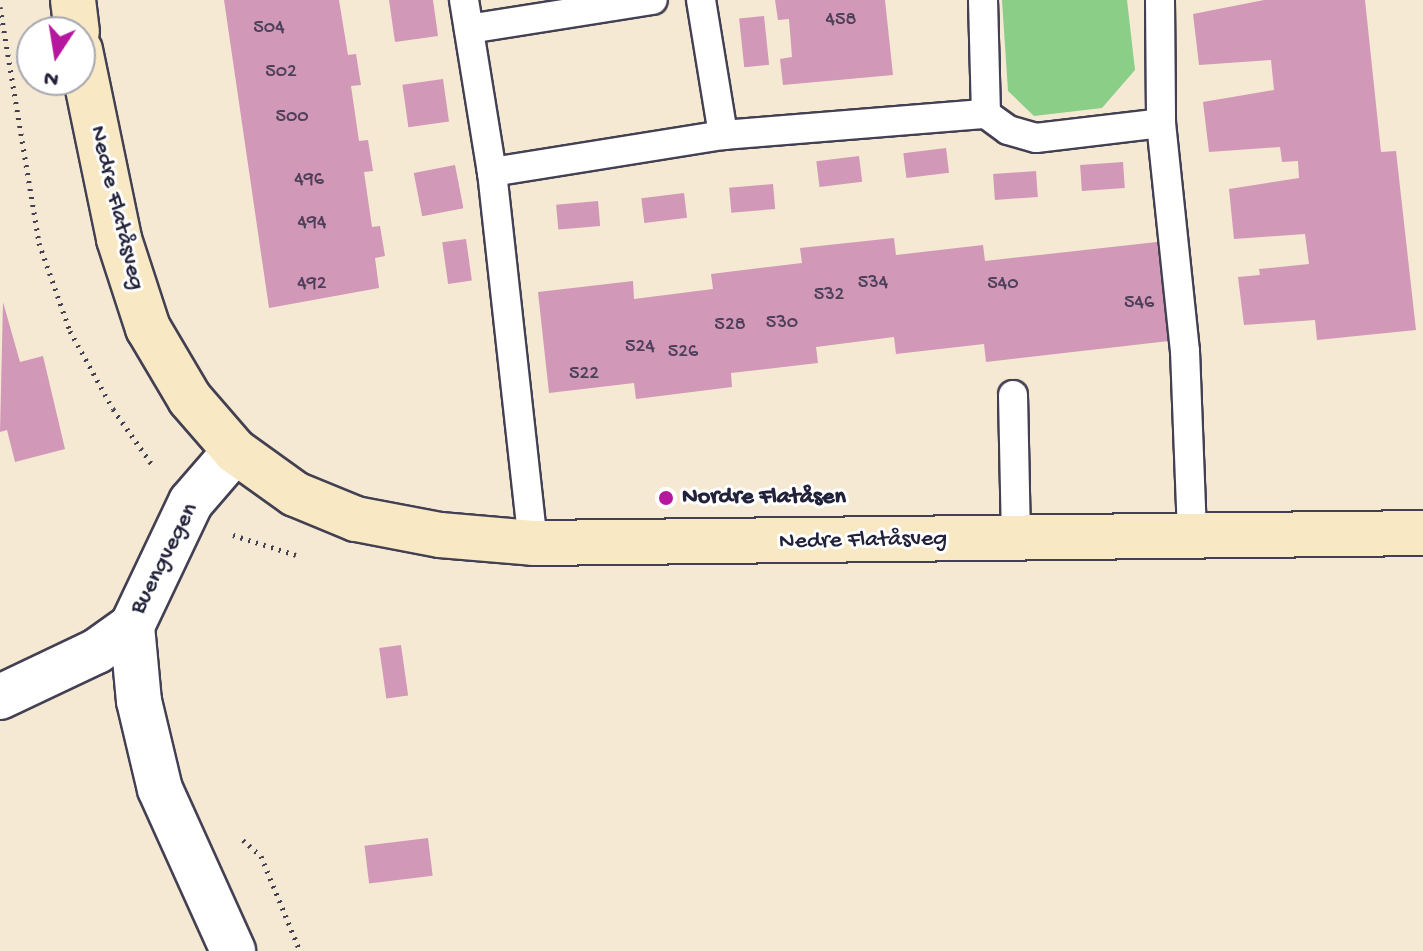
<!DOCTYPE html>
<html>
<head>
<meta charset="utf-8">
<style>
	body { margin:0 }
	#map { position:relative; width:1423px; height:951px; overflow:hidden; background:#f5e9d3; font-family:"Gochi Hand",sans-serif }
	div>[style] { position:absolute }
	.green>* { inset:0; background:#8ace87 }
	.building>* { inset:0; background:#d198b8; transform-origin:0 0 }
	.path>* { height:5px; margin-top:-2.5px; transform-origin:0; background:repeating-linear-gradient(90deg,#424052 0 2px,transparent 0 8px) }
	.roads { filter:drop-shadow(2px 0 #424052) drop-shadow(-2px 0 #424052) drop-shadow(0 2px #424052) drop-shadow(0 -2px #424052) }
	.lane>* { height:28px; margin:-14px; padding:0 14px; transform-origin:14px; border-radius:14px; background:#fff }
	.street>* { height:44px; margin:-22px; padding:0 22px; transform-origin:22px; border-radius:22px; background:#fff }
	.secondary>* { height:44px; margin:-22px; padding:0 22px; transform-origin:22px; border-radius:22px; background:#f8e8c3 }
	.dots>* { width:22px; height:22px; translate:-50% -50%; box-sizing:border-box; border:4px solid #fff; border-radius:50% }
	span { translate:-50% -50%; white-space:nowrap; text-align:center; line-height:1.15; -webkit-text-stroke:6px #fff; paint-order:stroke }
	.number-label { font-size:20px; color:#4e405a }
	.number-label span { -webkit-text-stroke-width:0 }
	.street-label { font-size:24px; color:#22223b }
	.poi-label { font-size:24px; color:#22223b; font-weight:700 }
	.left { translate:0 -50%; text-align:left }
	.north { position:absolute; left:16px; top:16px; width:80px; height:80px; box-sizing:border-box; background:#fff; border:2px solid #a7a7b1; border-radius:50%; rotate:192deg; font-size:22px; font-weight:700; line-height:32px; text-align:center; color:#22223b }
	.north::after { content:''; display:block; margin:auto; width:28px; height:36px; background:#b5179e; clip-path:polygon(50% 0,100% 100%,50% 72%,0 100%) }
</style>
</head>
<body>
<div id="map">
	<div class="green">
		<div style="clip-path:polygon(1002px 0,1127px 0,1135px 70px,1102px 108px,1034px 116px,1008px 91px)"></div>
	</div>
	<div class="building">
		<div style="clip-path:polygon(224px 0,339px 0,348px 55px,356px 54px,361px 85px,351px 86px,359px 141px,368px 140px,373px 171px,364px 172px,372px 227px,380px 226px,385px 256px,375px 258px,379px 288px,269px 308px)"></div>
		<div style="clip-path:polygon(389px 0,433px 0,438px 36px,395px 42px)"></div>
		<div style="clip-path:polygon(775px 0,885px 0,893px 75px,783px 85px,780px 59px,792px 57px,789px 19px,778px 20px)"></div>
		<div style="clip-path:polygon(1264px 0,1365px 0,1381px 152px,1396px 151px,1416px 330px,1317px 340px,1315px 320px,1244px 325px,1238px 277px,1260px 275px,1259px 269px,1309px 264px,1305px 234px,1234px 239px,1229px 189px,1299px 178px,1298px 161px,1282px 162px,1280px 147px,1209px 152px,1203px 102px,1274px 90px,1271px 60px,1199px 65px,1193px 14px)"></div>
		<div style="left:764px;top:16px;width:49px;height:25px;rotate:84deg"></div>
		<div style="left:443px;top:79px;width:43px;height:41px;rotate:82deg"></div>
		<div style="left:946px;top:148px;width:25px;height:43px;rotate:83deg"></div>
		<div style="left:859px;top:156px;width:26px;height:43px;rotate:83deg"></div>
		<div style="left:1123px;top:162px;width:26px;height:43px;rotate:86deg"></div>
		<div style="left:455px;top:165px;width:44px;height:42px;rotate:79deg"></div>
		<div style="left:1036px;top:171px;width:26px;height:43px;rotate:86deg"></div>
		<div style="left:773px;top:184px;width:25px;height:44px;rotate:85deg"></div>
		<div style="left:684px;top:193px;width:25px;height:43px;rotate:83deg"></div>
		<div style="left:598px;top:201px;width:25px;height:42px;rotate:85deg"></div>
		<div style="clip-path:polygon(894px 238px,896px 255px,983px 245px,985px 261px,1157px 242px,1169px 341px,986px 362px,984px 344px,896px 354px,894px 337px,816px 347px,818px 363px,731px 373px,732px 387px,636px 399px,634px 383px,549px 393px,538px 292px,633px 281px,634px 299px,713px 289px,711px 274px,802px 263px,800px 248px)"></div>
		<div style="left:466px;top:239px;width:42px;height:24px;rotate:82deg"></div>
		<div style="clip-path:polygon(3px 302px,20px 362px,43px 356px,65px 449px,15px 462px,7px 430px,0 432px)"></div>
		<div style="left:401px;top:645px;width:51px;height:22px;rotate:82deg"></div>
		<div style="left:428px;top:838px;width:38px;height:64px;rotate:83deg"></div>
	</div>
	<div class="path">
		<div style="left:0;top:7px;width:239px;rotate:80.6deg"></div>
		<div style="left:39px;top:243px;width:93px;rotate:70.6deg"></div>
		<div style="left:70px;top:331px;width:89px;rotate:61.1deg"></div>
		<div style="left:113px;top:409px;width:70px;rotate:54.9deg"></div>
		<div style="left:233px;top:535px;width:66px;rotate:17.6deg"></div>
		<div style="left:243px;top:840px;width:24px;rotate:42deg"></div>
		<div style="left:261px;top:856px;width:103px;rotate:67.7deg"></div>
	</div>
	<div class="roads">
		<div class="lane">
			<div style="left:464px;top:0;width:174px;rotate:80.8deg"></div>
			<div style="left:492px;top:172px;width:373px;rotate:83.7deg"></div>
			<div style="left:701px;top:0;width:137px;rotate:80.7deg"></div>
			<div style="left:983px;top:0;width:114px;rotate:88.5deg"></div>
			<div style="left:1160px;top:0;width:123px;rotate:89.5deg"></div>
			<div style="left:1161px;top:123px;width:229px;rotate:84deg"></div>
			<div style="left:1185px;top:351px;width:185px;rotate:87.8deg"></div>
			<div style="left:469px;top:29px;width:186px;rotate:-9deg"></div>
			<div style="left:492px;top:172px;width:234px;rotate:-9.1deg"></div>
			<div style="left:723px;top:135px;width:264px;rotate:-4.6deg"></div>
			<div style="left:986px;top:114px;width:27px;rotate:36deg"></div>
			<div style="left:1008px;top:130px;width:29px;rotate:16deg"></div>
			<div style="left:1036px;top:138px;width:126px;rotate:-6.8deg"></div>
			<div style="left:1013px;top:395px;width:144px;rotate:88.8deg"></div>
		</div>
		<div class="street">
			<div style="left:132px;top:626px;width:75px;rotate:84.7deg"></div>
			<div style="left:139px;top:701px;width:90px;rotate:76.6deg"></div>
			<div style="left:160px;top:789px;width:178px;rotate:65.7deg"></div>
			<div style="left:0;top:697px;width:107px;rotate:-25.4deg"></div>
			<div style="left:97px;top:651px;width:43px;rotate:-35.5deg"></div>
			<div style="left:132px;top:626px;width:137px;rotate:-64.6deg"></div>
			<div style="left:191px;top:502px;width:67px;rotate:-49.2deg"></div>
		</div>
		<div class="secondary">
			<div style="left:73px;top:0;width:32px;rotate:83deg"></div>
			<div style="left:80px;top:50px;width:193px;rotate:78.3deg"></div>
			<div style="left:119px;top:239px;width:94px;rotate:72deg"></div>
			<div style="left:148px;top:328px;width:82px;rotate:59.4deg"></div>
			<div style="left:190px;top:399px;width:69px;rotate:49.1deg"></div>
			<div style="left:235px;top:451px;width:74px;rotate:35.6deg"></div>
			<div style="left:295px;top:494px;width:66px;rotate:22.3deg"></div>
			<div style="left:356px;top:519px;width:86px;rotate:10.8deg"></div>
			<div style="left:440px;top:535px;width:93px;rotate:4.9deg"></div>
			<div style="left:533px;top:543px;width:890px;rotate:-0.64deg"></div>
		</div>
	</div>
	<div class="dots">
		<div style="left:666px;top:498px;background:#b5179e"></div>
	</div>
	<div class="number-label">
		<span style="left:841px;top:20px">458</span>
		<span style="left:269px;top:28px">504</span>
		<span style="left:281px;top:72px">502</span>
		<span style="left:292px;top:117px">500</span>
		<span style="left:309px;top:180px">496</span>
		<span style="left:312px;top:223px">494</span>
		<span style="left:873px;top:283px">534</span>
		<span style="left:312px;top:284px">492</span>
		<span style="left:1003px;top:284px">540</span>
		<span style="left:829px;top:295px">532</span>
		<span style="left:1139px;top:303px">546</span>
		<span style="left:782px;top:323px">530</span>
		<span style="left:730px;top:325px">528</span>
		<span style="left:640px;top:347px">524</span>
		<span style="left:683px;top:352px">526</span>
		<span style="left:584px;top:374px">522</span>
	</div>
	<div class="street-label">
		<span style="left:116px;top:208px;rotate:76deg">Nedre Flatåsveg</span>
		<span style="left:863px;top:541px;rotate:-1deg">Nedre Flatåsveg</span>
		<span style="left:165px;top:559px;rotate:-63deg">Buengvegen</span>
	</div>
	<div class="poi-label">
		<span class="left" style="left:682px;top:498px">Nordre Flatåsen</span>
	</div>
	<div class="north">N</div>
</div>
</body>
</html>
